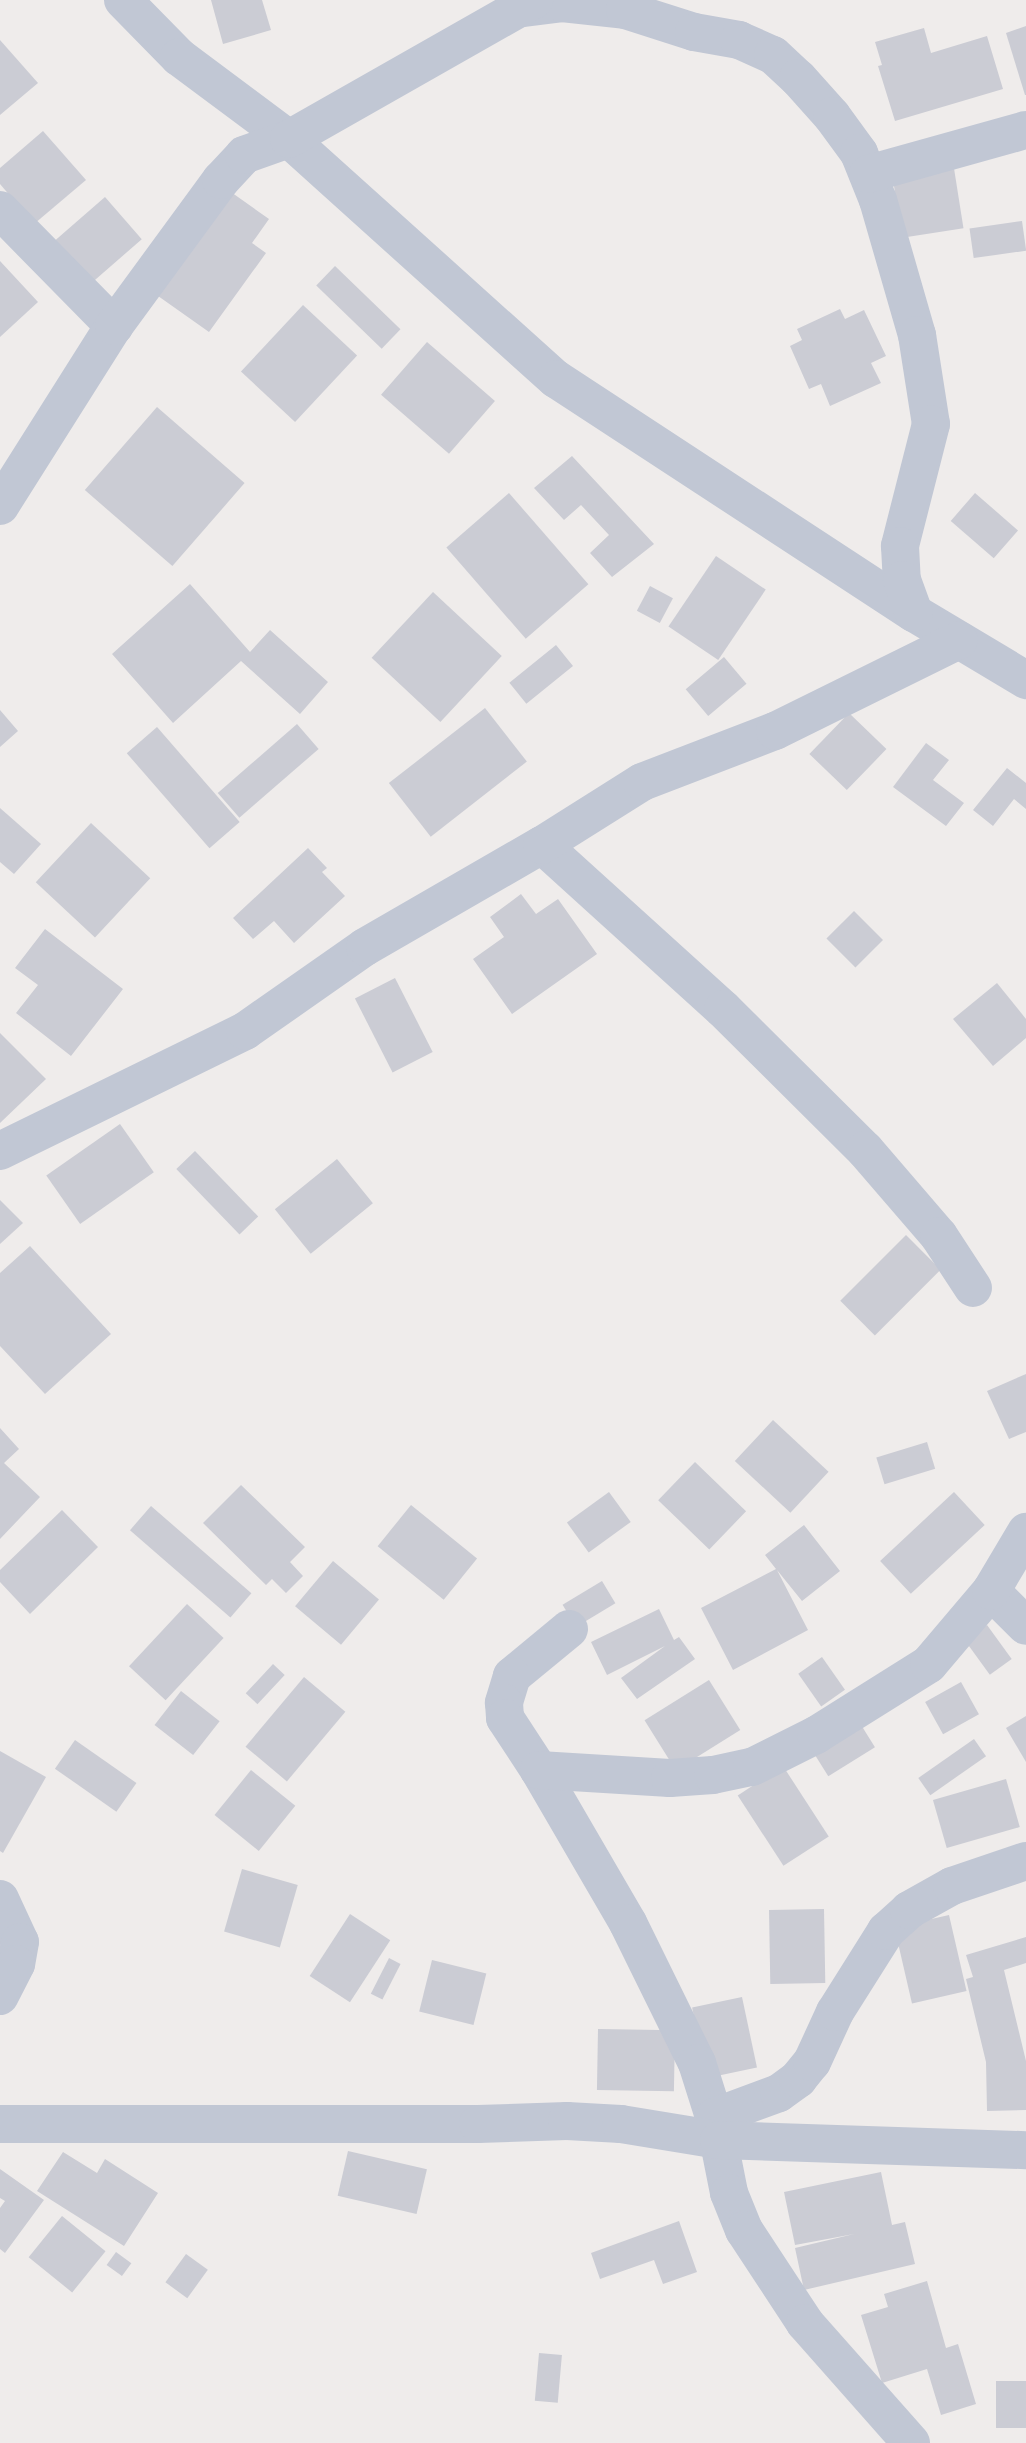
<!DOCTYPE html>
<html>
<head>
<meta charset="utf-8">
<style>
	body { margin:0 }
	#map { position:relative; width:1026px; height:2443px; overflow:hidden; background:#efeceb; font-family:Poppins,sans-serif }
	div>[style] { position:absolute }
	.building>* { inset:0; background:#cbccd4; transform-origin:0 0 }
	.minor>* { height:38px; margin:-19px; padding:0 19px; transform-origin:19px; border-radius:19px; background:#c1c7d4 }
	span { translate:-50% -50%; white-space:nowrap; text-align:center; line-height:1.15; -webkit-text-stroke:7px #fff; paint-order:stroke }
</style>
</head>
<body>
<div id="map">
	<div class="building">
		<div style="clip-path:polygon(211px 0,262px 0,271px 30px,223px 44px)"></div>
		<div style="clip-path:polygon(1026px 26px,1026px 95px,1025px 95px,1006px 33px)"></div>
		<div style="clip-path:polygon(924px 28px,931px 53px,987px 36px,1003px 89px,895px 121px,878px 66px,882px 65px,875px 42px)"></div>
		<div style="clip-path:polygon(0 40px,38px 83px,0 115px)"></div>
		<div style="clip-path:polygon(43px 131px,86px 180px,34px 224px,0 184px,0 168px)"></div>
		<div style="left:953px;top:162px;width:67px;height:62px;rotate:81deg"></div>
		<div style="clip-path:polygon(221px 185px,269px 219px,252px 243px,266px 253px,209px 332px,151px 291px)"></div>
		<div style="left:105px;top:197px;width:56px;height:70px;rotate:49deg"></div>
		<div style="left:1022px;top:221px;width:30px;height:53px;rotate:82deg"></div>
		<div style="clip-path:polygon(0 261px,38px 302px,0 337px)"></div>
		<div style="left:335px;top:266px;width:91px;height:27px;rotate:44deg"></div>
		<div style="left:303px;top:305px;width:74px;height:91px;rotate:43deg"></div>
		<div style="clip-path:polygon(840px 309px,845px 319px,864px 310px,886px 356px,871px 363px,881px 383px,830px 406px,821px 384px,809px 389px,790px 346px,802px 340px,797px 329px)"></div>
		<div style="left:427px;top:342px;width:90px;height:70px;rotate:41deg"></div>
		<div style="left:157px;top:407px;width:116px;height:110px;rotate:41deg"></div>
		<div style="clip-path:polygon(572px 456px,654px 544px,612px 577px,590px 553px,609px 535px,581px 505px,564px 520px,534px 488px)"></div>
		<div style="left:509px;top:493px;width:121px;height:83px;rotate:49deg"></div>
		<div style="left:975px;top:493px;width:57px;height:37px;rotate:41deg"></div>
		<div style="left:716px;top:556px;width:60px;height:85px;rotate:34deg"></div>
		<div style="clip-path:polygon(190px 584px,250px 652px,270px 630px,328px 682px,300px 714px,241px 661px,173px 723px,112px 654px)"></div>
		<div style="left:650px;top:586px;width:26px;height:28px;rotate:28deg"></div>
		<div style="left:433px;top:592px;width:94px;height:90px;rotate:43deg"></div>
		<div style="left:556px;top:645px;width:27px;height:60px;rotate:51deg"></div>
		<div style="left:724px;top:657px;width:35px;height:50px;rotate:50deg"></div>
		<div style="left:485px;top:708px;width:68px;height:122px;rotate:52deg"></div>
		<div style="clip-path:polygon(0 710px,18px 731px,0 747px)"></div>
		<div style="left:849px;top:713px;width:52px;height:57px;rotate:44deg"></div>
		<div style="left:297px;top:724px;width:33px;height:105px;rotate:49deg"></div>
		<div style="left:157px;top:727px;width:126px;height:40px;rotate:49deg"></div>
		<div style="clip-path:polygon(926px 743px,949px 760px,933px 780px,964px 803px,946px 826px,893px 787px)"></div>
		<div style="clip-path:polygon(1007px 768px,1026px 783px,1026px 809px,1014px 799px,993px 826px,973px 810px)"></div>
		<div style="clip-path:polygon(0 808px,41px 844px,14px 874px,0 862px)"></div>
		<div style="left:91px;top:823px;width:81px;height:81px;rotate:43deg"></div>
		<div style="clip-path:polygon(308px 848px,327px 868px,322px 872px,345px 896px,294px 943px,274px 921px,253px 939px,233px 918px)"></div>
		<div style="clip-path:polygon(521px 894px,536px 914px,558px 899px,597px 954px,512px 1014px,473px 959px,504px 937px,490px 917px)"></div>
		<div style="left:854px;top:911px;width:41px;height:39px;rotate:45deg"></div>
		<div style="clip-path:polygon(45px 929px,123px 989px,71px 1056px,16px 1013px,38px 985px,15px 968px)"></div>
		<div style="left:395px;top:978px;width:83px;height:45px;rotate:63deg"></div>
		<div style="clip-path:polygon(997px 983px,1026px 1019px,1026px 1038px,993px 1066px,953px 1019px)"></div>
		<div style="clip-path:polygon(0 1033px,46px 1079px,0 1123px)"></div>
		<div style="left:120px;top:1124px;width:59px;height:90px;rotate:55deg"></div>
		<div style="left:195px;top:1151px;width:91px;height:26px;rotate:46deg"></div>
		<div style="left:337px;top:1159px;width:57px;height:80px;rotate:51deg"></div>
		<div style="clip-path:polygon(0 1200px,23px 1223px,0 1244px)"></div>
		<div style="left:906px;top:1235px;width:49px;height:93px;rotate:45deg"></div>
		<div style="clip-path:polygon(30px 1246px,111px 1334px,45px 1394px,0 1346px,0 1273px)"></div>
		<div style="clip-path:polygon(1026px 1374px,1026px 1432px,1009px 1439px,987px 1391px)"></div>
		<div style="left:773px;top:1420px;width:76px;height:56px;rotate:43deg"></div>
		<div style="clip-path:polygon(0 1428px,19px 1449px,4px 1463px,40px 1497px,0 1539px)"></div>
		<div style="left:927px;top:1442px;width:28px;height:53px;rotate:73deg"></div>
		<div style="left:695px;top:1462px;width:71px;height:53px;rotate:44deg"></div>
		<div style="clip-path:polygon(241px 1485px,305px 1547px,290px 1562px,303px 1576px,286px 1593px,272px 1579px,266px 1585px,203px 1523px)"></div>
		<div style="left:609px;top:1492px;width:37px;height:52px;rotate:54deg"></div>
		<div style="left:954px;top:1492px;width:45px;height:101px;rotate:47deg"></div>
		<div style="left:411px;top:1505px;width:85px;height:53px;rotate:39deg"></div>
		<div style="left:151px;top:1506px;width:133px;height:32px;rotate:41deg"></div>
		<div style="clip-path:polygon(62px 1510px,98px 1547px,30px 1614px,0 1582px,0 1570px)"></div>
		<div style="clip-path:polygon(804px 1525px,840px 1571px,802px 1601px,777px 1570px,808px 1630px,733px 1670px,701px 1608px,776px 1569px,765px 1555px)"></div>
		<div style="left:333px;top:1561px;width:60px;height:59px;rotate:40deg"></div>
		<div style="left:602px;top:1581px;width:26px;height:46px;rotate:59deg"></div>
		<div style="left:187px;top:1604px;width:50px;height:85px;rotate:43deg"></div>
		<div style="clip-path:polygon(659px 1609px,674px 1640px,679px 1637px,695px 1659px,637px 1699px,621px 1678px,665px 1646px,607px 1675px,591px 1642px)"></div>
		<div style="left:987px;top:1625px;width:42px;height:27px;rotate:54deg"></div>
		<div style="left:822px;top:1657px;width:40px;height:29px;rotate:55deg"></div>
		<div style="left:273px;top:1664px;width:16px;height:40px;rotate:43deg"></div>
		<div style="left:304px;top:1677px;width:54px;height:91px;rotate:40deg"></div>
		<div style="left:709px;top:1680px;width:59px;height:76px;rotate:58deg"></div>
		<div style="left:961px;top:1682px;width:37px;height:41px;rotate:61deg"></div>
		<div style="left:181px;top:1691px;width:49px;height:43px;rotate:38deg"></div>
		<div style="clip-path:polygon(1026px 1716px,1026px 1762px,1006px 1728px)"></div>
		<div style="left:858px;top:1720px;width:32px;height:55px;rotate:58deg"></div>
		<div style="left:974px;top:1739px;width:21px;height:68px;rotate:55deg"></div>
		<div style="left:75px;top:1740px;width:75px;height:35px;rotate:35deg"></div>
		<div style="clip-path:polygon(0 1751px,46px 1777px,3px 1853px,0 1851px)"></div>
		<div style="left:783px;top:1766px;width:84px;height:54px;rotate:57deg"></div>
		<div style="left:251px;top:1770px;width:57px;height:58px;rotate:39deg"></div>
		<div style="left:1006px;top:1779px;width:50px;height:76px;rotate:74deg"></div>
		<div style="left:242px;top:1869px;width:58px;height:65px;rotate:16deg"></div>
		<div style="left:824px;top:1909px;width:74px;height:55px;rotate:89deg"></div>
		<div style="left:350px;top:1914px;width:48px;height:74px;rotate:33deg"></div>
		<div style="left:949px;top:1915px;width:78px;height:56px;rotate:77deg"></div>
		<div style="clip-path:polygon(1026px 1937px,1026px 1963px,1004px 1970px,1026px 2061px,1026px 2110px,987px 2111px,986px 2062px,966px 1979px,973px 1977px,966px 1955px)"></div>
		<div style="left:389px;top:1958px;width:13px;height:40px;rotate:27deg"></div>
		<div style="left:432px;top:1960px;width:56px;height:53px;rotate:14deg"></div>
		<div style="left:742px;top:1997px;width:72px;height:51px;rotate:78deg"></div>
		<div style="left:598px;top:2029px;width:77px;height:61px;rotate:1deg"></div>
		<div style="left:348px;top:2151px;width:81px;height:46px;rotate:13deg"></div>
		<div style="clip-path:polygon(63px 2152px,97px 2173px,105px 2159px,158px 2193px,124px 2246px,37px 2191px)"></div>
		<div style="clip-path:polygon(0 2169px,44px 2200px,5px 2253px,0 2249px,0 2208px,5px 2201px,0 2198px)"></div>
		<div style="clip-path:polygon(881px 2172px,892px 2225px,905px 2222px,915px 2264px,804px 2290px,795px 2248px,854px 2234px,795px 2245px,784px 2192px)"></div>
		<div style="left:62px;top:2216px;width:56px;height:53px;rotate:39deg"></div>
		<div style="clip-path:polygon(679px 2221px,697px 2272px,663px 2284px,654px 2260px,600px 2279px,591px 2253px)"></div>
		<div style="left:116px;top:2252px;width:19px;height:16px;rotate:36deg"></div>
		<div style="left:186px;top:2254px;width:27px;height:35px;rotate:36deg"></div>
		<div style="clip-path:polygon(927px 2281px,946px 2348px,958px 2344px,976px 2404px,941px 2415px,927px 2369px,882px 2383px,861px 2315px,888px 2307px,884px 2294px)"></div>
		<div style="left:539px;top:2353px;width:23px;height:48px;rotate:5deg"></div>
		<div style="left:1026px;top:2381px;width:47px;height:30px;rotate:90deg"></div>
	</div>
	<div class="minor">
		<div style="left:123px;top:0;width:80px;rotate:45.5deg"></div>
		<div style="left:179px;top:57px;width:137px;rotate:36.7deg"></div>
		<div style="left:289px;top:139px;width:359px;rotate:42deg"></div>
		<div style="left:556px;top:379px;width:428px;rotate:33.2deg"></div>
		<div style="left:914px;top:613px;width:131px;rotate:30.9deg"></div>
		<div style="left:516px;top:9px;width:46px;rotate:-7.4deg"></div>
		<div style="left:562px;top:3px;width:63px;rotate:6.3deg"></div>
		<div style="left:625px;top:10px;width:72px;rotate:17.7deg"></div>
		<div style="left:694px;top:32px;width:46px;rotate:10.1deg"></div>
		<div style="left:739px;top:40px;width:37px;rotate:24deg"></div>
		<div style="left:773px;top:55px;width:34px;rotate:43deg"></div>
		<div style="left:798px;top:78px;width:51px;rotate:48.2deg"></div>
		<div style="left:832px;top:116px;width:46px;rotate:53.9deg"></div>
		<div style="left:859px;top:153px;width:51px;rotate:68deg"></div>
		<div style="left:878px;top:200px;width:141px;rotate:73.9deg"></div>
		<div style="left:917px;top:335px;width:90px;rotate:81.1deg"></div>
		<div style="left:931px;top:424px;width:126px;rotate:104.3deg"></div>
		<div style="left:900px;top:546px;width:34px;rotate:87deg"></div>
		<div style="left:902px;top:580px;width:35px;rotate:70deg"></div>
		<div style="left:868px;top:174px;width:164px;rotate:-15.6deg"></div>
		<div style="left:0;top:210px;width:163px;rotate:45.5deg"></div>
		<div style="left:0;top:506px;width:213px;rotate:-57.7deg"></div>
		<div style="left:114px;top:326px;width:181px;rotate:-53.8deg"></div>
		<div style="left:221px;top:180px;width:34px;rotate:-47deg"></div>
		<div style="left:244px;top:155px;width:48px;rotate:-19.6deg"></div>
		<div style="left:289px;top:139px;width:282px;rotate:-29.6deg"></div>
		<div style="left:542px;top:845px;width:244px;rotate:42.2deg"></div>
		<div style="left:723px;top:1009px;width:200px;rotate:44.8deg"></div>
		<div style="left:865px;top:1150px;width:113px;rotate:49.3deg"></div>
		<div style="left:939px;top:1236px;width:62px;rotate:56.8deg"></div>
		<div style="left:0;top:1151px;width:273px;rotate:-26.1deg"></div>
		<div style="left:245px;top:1031px;width:146px;rotate:-35deg"></div>
		<div style="left:365px;top:947px;width:204px;rotate:-30deg"></div>
		<div style="left:542px;top:845px;width:118px;rotate:-32.2deg"></div>
		<div style="left:642px;top:782px;width:142px;rotate:-21deg"></div>
		<div style="left:775px;top:731px;width:205px;rotate:-26.3deg"></div>
		<div style="left:991px;top:1591px;width:49px;rotate:45deg"></div>
		<div style="left:569px;top:1629px;width:74px;rotate:140.5deg"></div>
		<div style="left:512px;top:1676px;width:28px;rotate:107deg"></div>
		<div style="left:504px;top:1703px;width:15px;rotate:86deg"></div>
		<div style="left:505px;top:1718px;width:62px;rotate:56.8deg"></div>
		<div style="left:539px;top:1770px;width:177px;rotate:59.8deg"></div>
		<div style="left:628px;top:1923px;width:156px;rotate:63.8deg"></div>
		<div style="left:697px;top:2063px;width:57px;rotate:72.5deg"></div>
		<div style="left:714px;top:2117px;width:77px;rotate:78.8deg"></div>
		<div style="left:729px;top:2193px;width:40px;rotate:68deg"></div>
		<div style="left:744px;top:2230px;width:111px;rotate:56.7deg"></div>
		<div style="left:805px;top:2323px;width:160px;rotate:48.5deg"></div>
		<div style="left:539px;top:1770px;width:131px;rotate:3.5deg"></div>
		<div style="left:670px;top:1778px;width:43px;rotate:-4deg"></div>
		<div style="left:713px;top:1775px;width:40px;rotate:-12deg"></div>
		<div style="left:752px;top:1767px;width:72px;rotate:-26.6deg"></div>
		<div style="left:816px;top:1735px;width:133px;rotate:-32.1deg"></div>
		<div style="left:929px;top:1664px;width:96px;rotate:-49.7deg"></div>
		<div style="left:991px;top:1591px;width:69px;rotate:-59.3deg"></div>
		<div style="left:0;top:1899px;width:47px;rotate:65.1deg"></div>
		<div style="left:20px;top:1942px;width:22px;rotate:100deg"></div>
		<div style="left:16px;top:1964px;width:36px;rotate:117deg"></div>
		<div style="left:714px;top:2117px;width:69px;rotate:-20.3deg"></div>
		<div style="left:779px;top:2093px;width:24px;rotate:-36deg"></div>
		<div style="left:798px;top:2079px;width:22px;rotate:-51deg"></div>
		<div style="left:812px;top:2062px;width:55px;rotate:-65.3deg"></div>
		<div style="left:835px;top:2012px;width:96px;rotate:-57.8deg"></div>
		<div style="left:886px;top:1931px;width:31px;rotate:-42deg"></div>
		<div style="left:909px;top:1910px;width:49px;rotate:-29.2deg"></div>
		<div style="left:952px;top:1886px;width:78px;rotate:-18.7deg"></div>
		<div style="left:0;top:2124px;width:478px"></div>
		<div style="left:478px;top:2124px;width:89px;rotate:-1.9deg"></div>
		<div style="left:567px;top:2121px;width:54px;rotate:3.2deg"></div>
		<div style="left:621px;top:2124px;width:99px;rotate:9.3deg"></div>
		<div style="left:719px;top:2140px;width:307px;rotate:1.9deg"></div>
	</div>
</div>
</body>
</html>
